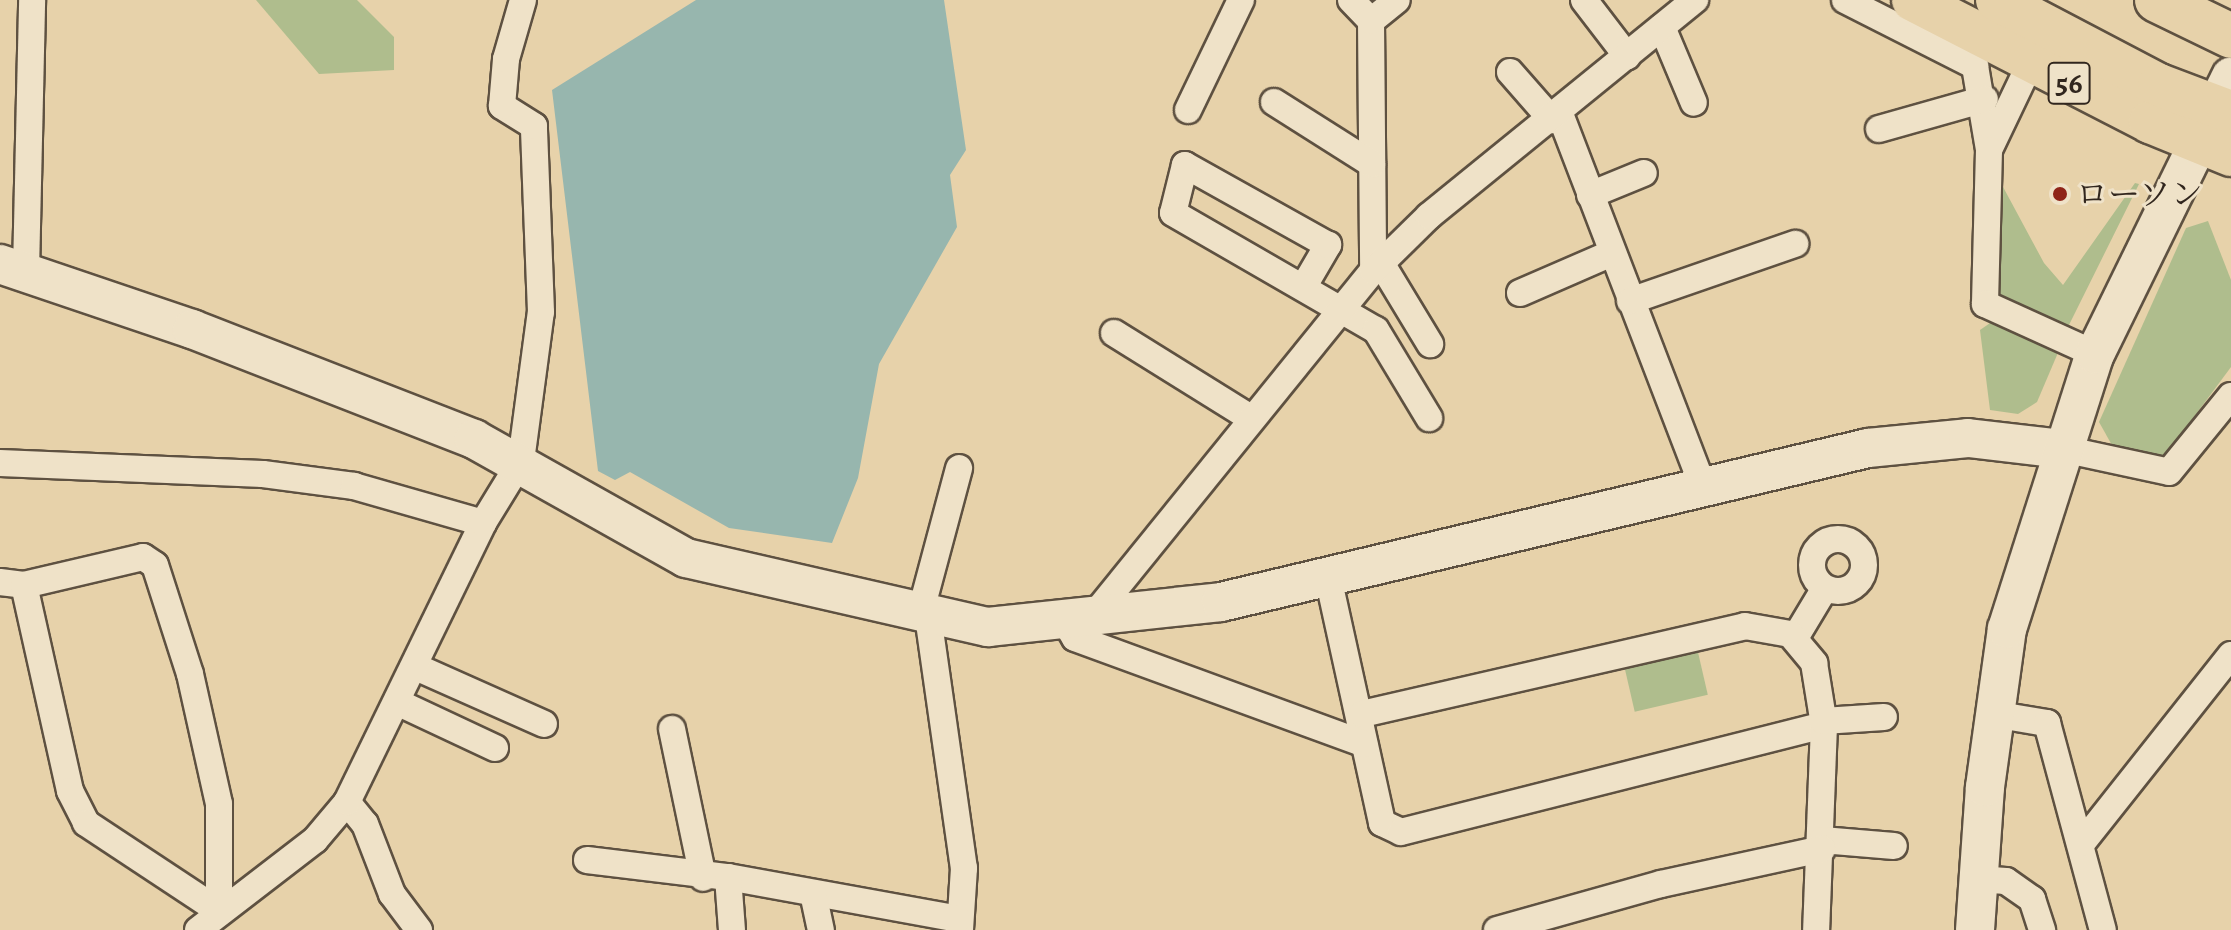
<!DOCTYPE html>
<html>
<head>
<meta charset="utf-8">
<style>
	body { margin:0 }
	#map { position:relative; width:2231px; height:930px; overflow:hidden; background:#e7d2aa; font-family:Alegreya,"Noto Serif JP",serif }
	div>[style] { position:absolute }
	.green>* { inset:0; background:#afbd8d; transform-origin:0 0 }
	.water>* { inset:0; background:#97b6ae }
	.roads { filter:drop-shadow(2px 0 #5e5141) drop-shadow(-2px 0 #5e5141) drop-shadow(0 2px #5e5141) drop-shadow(0 -2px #5e5141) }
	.street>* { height:26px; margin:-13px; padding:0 13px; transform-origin:13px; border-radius:13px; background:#efe2c8 }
	.street>.ring { margin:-13px; padding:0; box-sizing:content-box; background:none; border:26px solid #efe2c8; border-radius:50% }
	.secondary>* { height:38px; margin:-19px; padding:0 19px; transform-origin:19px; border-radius:19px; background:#efe2c8 }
	.primary>* { height:42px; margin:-21px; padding:0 21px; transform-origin:21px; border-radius:21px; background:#e7d2aa }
	.highway>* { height:44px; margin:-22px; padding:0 22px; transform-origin:22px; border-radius:22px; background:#e7d2aa }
	.dots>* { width:22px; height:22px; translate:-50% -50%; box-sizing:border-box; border:4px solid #efe2c8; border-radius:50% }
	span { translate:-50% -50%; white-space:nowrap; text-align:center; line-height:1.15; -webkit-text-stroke:6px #efe2c8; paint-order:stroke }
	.shield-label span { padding:2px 6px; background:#efe2c8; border:2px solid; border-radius:6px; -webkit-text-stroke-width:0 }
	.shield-label { font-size:30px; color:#31261e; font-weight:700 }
	.poi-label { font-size:32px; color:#31261e }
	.left { translate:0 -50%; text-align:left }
</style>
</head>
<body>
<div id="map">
	<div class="green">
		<div style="clip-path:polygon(256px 0,357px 0,394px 37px,394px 70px,319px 74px)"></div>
		<div style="clip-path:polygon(1995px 172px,2044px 263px,2063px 285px,2135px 183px,2139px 184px,2068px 327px,2000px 298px,1992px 289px)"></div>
		<div style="clip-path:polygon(2208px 221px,2231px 280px,2231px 367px,2162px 460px,2113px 447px,2099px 422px,2186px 228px)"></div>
		<div style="clip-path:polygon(1993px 321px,2060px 348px,2037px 402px,2018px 414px,1990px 410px,1980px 330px)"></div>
		<div style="left:1697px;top:648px;width:48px;height:75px;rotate:77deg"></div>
	</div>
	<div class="water">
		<div style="clip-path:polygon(696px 0,944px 0,966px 150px,950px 175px,957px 227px,879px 364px,858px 478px,832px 543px,729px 528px,630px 472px,615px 480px,598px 471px,552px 90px)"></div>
	</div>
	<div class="roads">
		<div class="street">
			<div style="left:1351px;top:0;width:29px;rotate:46deg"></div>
			<div style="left:1371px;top:21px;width:250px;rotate:89.5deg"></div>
			<div style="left:1584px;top:0;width:71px;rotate:52.5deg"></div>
			<div style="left:1845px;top:0;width:146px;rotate:26.9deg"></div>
			<div style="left:1975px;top:66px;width:85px;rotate:80.5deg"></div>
			<div style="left:1371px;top:21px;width:33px;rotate:-39deg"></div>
			<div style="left:1662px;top:27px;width:82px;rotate:67.2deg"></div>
			<div style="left:2030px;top:64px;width:95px;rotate:115.5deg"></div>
			<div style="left:1989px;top:150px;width:154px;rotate:91.5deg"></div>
			<div style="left:1985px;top:304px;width:121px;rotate:24.4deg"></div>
			<div style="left:1510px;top:72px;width:64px;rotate:48.8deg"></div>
			<div style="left:1274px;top:102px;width:116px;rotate:32.3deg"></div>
			<div style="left:1188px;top:110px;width:122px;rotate:-64.3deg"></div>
			<div style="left:1560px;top:114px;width:399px;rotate:69deg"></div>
			<div style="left:1879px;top:129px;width:110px;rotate:-15.8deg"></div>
			<div style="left:1590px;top:195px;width:58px;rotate:-22.2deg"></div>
			<div style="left:1381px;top:263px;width:95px;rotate:58.8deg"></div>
			<div style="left:26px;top:271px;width:271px;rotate:-88.7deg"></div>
			<div style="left:1304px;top:286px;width:48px;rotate:-59.7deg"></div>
			<div style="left:1328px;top:245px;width:164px;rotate:-150.8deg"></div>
			<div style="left:1185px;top:165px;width:49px;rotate:104deg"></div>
			<div style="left:1173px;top:213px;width:234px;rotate:30deg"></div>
			<div style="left:1376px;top:330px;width:103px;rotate:58.9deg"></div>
			<div style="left:1520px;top:293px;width:100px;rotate:-23.5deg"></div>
			<div style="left:1630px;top:301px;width:175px;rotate:-19.1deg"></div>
			<div style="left:1114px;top:333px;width:159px;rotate:31.9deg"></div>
			<div style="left:2063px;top:449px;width:108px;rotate:12.2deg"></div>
			<div style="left:2169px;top:472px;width:98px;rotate:-50.8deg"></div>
			<div style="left:0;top:463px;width:263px;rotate:2.4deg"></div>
			<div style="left:263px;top:474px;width:92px;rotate:7.5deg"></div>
			<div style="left:354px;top:486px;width:134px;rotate:16deg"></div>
			<div class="ring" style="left:1812px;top:539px;width:26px;height:26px"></div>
			<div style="left:1328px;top:577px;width:252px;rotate:77.6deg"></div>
			<div style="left:1382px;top:823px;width:21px;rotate:25deg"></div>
			<div style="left:1401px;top:832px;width:436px;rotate:-14.2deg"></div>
			<div style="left:0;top:582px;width:24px;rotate:7deg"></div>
			<div style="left:24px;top:585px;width:211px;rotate:77.4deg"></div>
			<div style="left:70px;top:791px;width:36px;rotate:63deg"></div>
			<div style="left:86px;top:823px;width:159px;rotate:33.5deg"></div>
			<div style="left:24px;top:585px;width:122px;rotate:-13.2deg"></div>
			<div style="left:143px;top:557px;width:14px;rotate:34deg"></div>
			<div style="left:155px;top:565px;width:114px;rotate:72.2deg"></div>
			<div style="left:190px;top:674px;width:133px;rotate:77.4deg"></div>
			<div style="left:219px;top:804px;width:107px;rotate:90deg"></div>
			<div style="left:920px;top:614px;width:151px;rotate:-75deg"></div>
			<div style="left:1094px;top:615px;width:443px;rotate:-51deg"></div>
			<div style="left:1373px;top:271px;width:78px;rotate:-44.5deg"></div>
			<div style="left:1429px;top:216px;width:343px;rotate:-39.1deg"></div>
			<div style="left:928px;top:616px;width:255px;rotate:81.9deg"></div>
			<div style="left:964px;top:868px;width:62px;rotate:93.7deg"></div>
			<div style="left:1063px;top:618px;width:23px;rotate:59deg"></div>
			<div style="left:1075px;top:638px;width:308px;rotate:20.1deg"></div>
			<div style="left:1795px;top:638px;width:58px;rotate:-59deg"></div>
			<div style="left:416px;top:667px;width:140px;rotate:24deg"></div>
			<div style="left:399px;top:703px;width:106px;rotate:25.1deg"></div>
			<div style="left:1362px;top:714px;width:393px;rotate:-12.9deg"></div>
			<div style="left:1745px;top:626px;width:46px;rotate:10.1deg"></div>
			<div style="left:1790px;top:634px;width:38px;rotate:50deg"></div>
			<div style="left:1814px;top:663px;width:63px;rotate:80.8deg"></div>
			<div style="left:1824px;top:725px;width:205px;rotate:92.2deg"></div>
			<div style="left:1993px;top:714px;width:55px;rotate:9.5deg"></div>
			<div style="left:2047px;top:723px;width:214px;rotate:74.9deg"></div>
			<div style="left:1823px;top:721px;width:61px;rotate:-3.8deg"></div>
			<div style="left:672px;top:729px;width:152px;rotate:78.2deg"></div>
			<div style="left:347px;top:802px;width:28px;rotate:51deg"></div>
			<div style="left:365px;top:824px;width:75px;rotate:68.9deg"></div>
			<div style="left:392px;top:894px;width:45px;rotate:53.1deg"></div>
			<div style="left:1822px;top:840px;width:72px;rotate:4.8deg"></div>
			<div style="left:2082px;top:843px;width:240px;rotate:-51.6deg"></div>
			<div style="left:587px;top:860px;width:142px;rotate:6.9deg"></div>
			<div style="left:728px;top:877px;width:234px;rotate:10.3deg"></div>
			<div style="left:728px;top:877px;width:53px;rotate:85.7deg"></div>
			<div style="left:1977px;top:879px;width:29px;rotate:4deg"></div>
			<div style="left:2006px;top:881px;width:32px;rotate:35deg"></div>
			<div style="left:2032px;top:899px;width:33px;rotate:72deg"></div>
			<div style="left:813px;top:893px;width:38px;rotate:78deg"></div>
			<div style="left:198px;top:930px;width:148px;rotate:-37.6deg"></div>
			<div style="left:315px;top:840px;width:50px;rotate:-49.9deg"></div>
			<div style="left:347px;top:802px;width:310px;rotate:-64deg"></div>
			<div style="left:483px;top:523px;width:73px;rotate:-58.5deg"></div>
			<div style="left:521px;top:461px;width:150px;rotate:-82.4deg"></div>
			<div style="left:541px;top:312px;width:186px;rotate:-92.2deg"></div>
			<div style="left:534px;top:126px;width:38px;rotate:-148deg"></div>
			<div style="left:502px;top:106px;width:47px;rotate:-85.1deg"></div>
			<div style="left:506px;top:59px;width:61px;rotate:-73.9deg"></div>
			<div style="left:1497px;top:930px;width:170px;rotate:-15.7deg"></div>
			<div style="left:1661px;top:884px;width:165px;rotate:-12.3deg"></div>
		</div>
		<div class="secondary">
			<div style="left:0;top:264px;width:203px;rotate:18.7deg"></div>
			<div style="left:192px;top:329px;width:303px;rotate:21.3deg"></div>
			<div style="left:474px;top:439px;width:243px;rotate:29.3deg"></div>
			<div style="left:686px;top:558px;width:310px;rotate:12.9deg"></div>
			<div style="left:988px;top:627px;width:234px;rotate:-6.1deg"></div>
			<div style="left:1221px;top:602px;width:665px;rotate:-13.39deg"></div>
			<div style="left:1868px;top:448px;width:100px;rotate:-5.7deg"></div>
			<div style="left:1968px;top:438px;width:96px;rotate:6.6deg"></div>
			<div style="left:1975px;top:930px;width:143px;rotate:-86deg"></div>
			<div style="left:1985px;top:787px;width:160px;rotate:-82.1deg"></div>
			<div style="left:2007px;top:629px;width:289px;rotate:-72.3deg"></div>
			<div style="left:2095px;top:354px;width:309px;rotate:-63.9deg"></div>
		</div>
		<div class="primary">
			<div style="left:1913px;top:0;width:267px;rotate:27.2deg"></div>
			<div style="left:2150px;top:122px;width:87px;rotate:22.2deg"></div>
			<div style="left:1997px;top:0;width:183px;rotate:27.7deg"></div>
			<div style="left:2159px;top:85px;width:77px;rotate:20.6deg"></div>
		</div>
		<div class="highway">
			<div style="left:2157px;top:0;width:82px;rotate:25.9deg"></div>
		</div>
	</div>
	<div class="dots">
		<div style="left:2060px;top:194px;background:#8f2418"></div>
	</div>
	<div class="shield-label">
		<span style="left:2069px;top:83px">56</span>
	</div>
	<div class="poi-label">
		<span class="left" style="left:2076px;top:194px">ローソン</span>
	</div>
</div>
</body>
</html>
